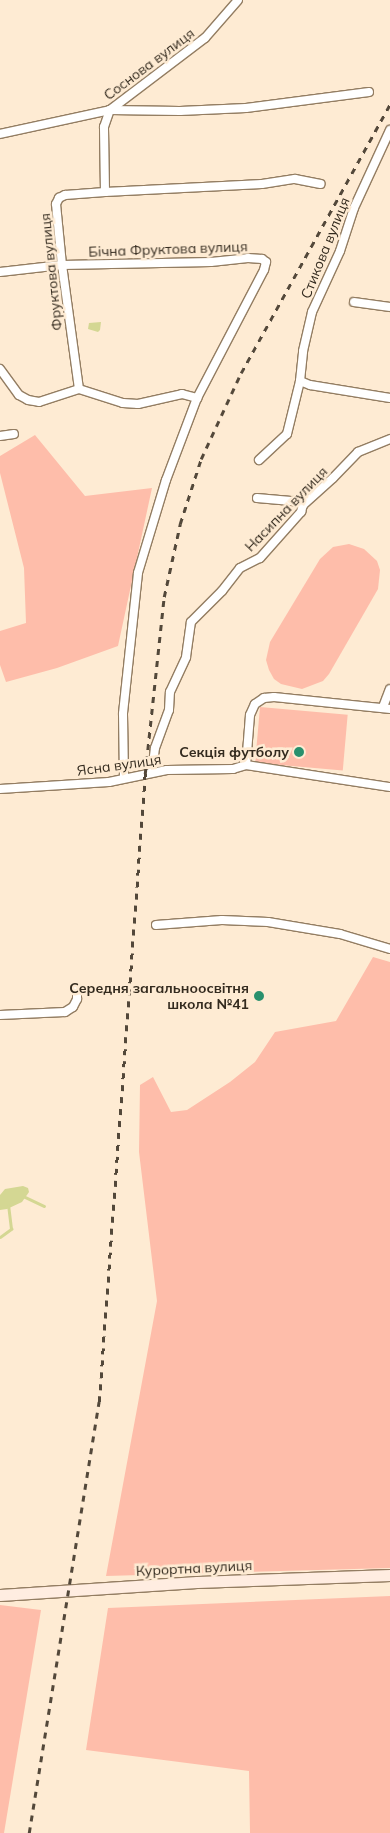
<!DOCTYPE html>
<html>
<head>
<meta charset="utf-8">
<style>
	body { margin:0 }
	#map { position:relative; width:390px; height:1833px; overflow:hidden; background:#feebd3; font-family:Mulish,sans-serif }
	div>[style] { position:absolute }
	.green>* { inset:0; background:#febdaa; transform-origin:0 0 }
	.water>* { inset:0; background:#d4d793 }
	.stream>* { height:2.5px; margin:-1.25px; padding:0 1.25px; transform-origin:1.25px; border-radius:1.25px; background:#d4d793 }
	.roads { filter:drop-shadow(1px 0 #937d62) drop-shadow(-1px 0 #937d62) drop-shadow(0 1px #937d62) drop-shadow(0 -1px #937d62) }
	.street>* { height:8px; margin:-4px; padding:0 4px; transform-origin:4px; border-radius:4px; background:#fff }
	.secondary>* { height:11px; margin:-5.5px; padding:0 5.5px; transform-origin:5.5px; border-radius:5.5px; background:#ffede1 }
	.rail>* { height:2.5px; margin-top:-1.25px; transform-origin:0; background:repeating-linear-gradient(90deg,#53483a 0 6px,transparent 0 12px) }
	.dots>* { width:14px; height:14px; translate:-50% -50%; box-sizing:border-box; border:2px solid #feebd3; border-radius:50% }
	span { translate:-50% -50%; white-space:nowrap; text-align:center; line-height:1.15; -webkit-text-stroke:5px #feebd3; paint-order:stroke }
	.street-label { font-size:14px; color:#332a1e }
	.poi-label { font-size:14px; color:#332a1e; font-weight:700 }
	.right { translate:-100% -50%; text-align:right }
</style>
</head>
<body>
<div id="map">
	<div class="green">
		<div style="clip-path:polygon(35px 435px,85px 496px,152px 488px,118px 646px,57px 668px,6px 682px,0 665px,0 631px,26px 623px,24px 568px,0 473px,0 456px)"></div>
		<div style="clip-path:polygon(349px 544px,364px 549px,377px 561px,380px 570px,378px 589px,329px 674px,323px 681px,302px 689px,281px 684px,274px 679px,269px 670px,266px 660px,270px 642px,320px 559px,333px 547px)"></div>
		<div style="left:260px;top:707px;width:88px;height:56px;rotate:5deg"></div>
		<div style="clip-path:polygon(373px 957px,390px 962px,390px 1568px,106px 1576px,157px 1301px,139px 1152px,140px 1085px,153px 1077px,171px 1112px,187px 1110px,230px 1082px,255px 1062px,275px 1032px,336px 1021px)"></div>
		<div style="clip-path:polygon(390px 1596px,390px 1833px,250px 1833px,249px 1771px,86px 1750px,108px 1608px)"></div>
		<div style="clip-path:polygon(0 1605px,41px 1610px,4px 1833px,0 1833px)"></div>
	</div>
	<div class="water">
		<div style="clip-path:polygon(101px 322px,100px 330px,98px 332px,88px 329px,89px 323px)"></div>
		<div style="clip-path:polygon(23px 1186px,28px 1188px,29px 1192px,22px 1202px,7px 1209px,0 1210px,0 1195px,5px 1189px)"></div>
	</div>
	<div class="stream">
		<div style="left:25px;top:1197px;width:21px;rotate:25deg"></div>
		<div style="left:0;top:1237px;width:14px;rotate:-36deg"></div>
		<div style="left:11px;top:1229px;width:23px;rotate:-97deg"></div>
	</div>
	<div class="roads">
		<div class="street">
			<div style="left:0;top:134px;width:113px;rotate:-12.3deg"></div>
			<div style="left:110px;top:110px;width:119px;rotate:-37.2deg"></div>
			<div style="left:205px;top:38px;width:50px;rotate:-49deg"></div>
			<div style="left:105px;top:192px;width:157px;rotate:-2.9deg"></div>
			<div style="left:262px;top:184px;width:33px;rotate:-9deg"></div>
			<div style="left:295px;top:179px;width:26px;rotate:11deg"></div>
			<div style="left:0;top:272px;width:62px;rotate:-6.4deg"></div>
			<div style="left:62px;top:265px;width:149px;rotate:-1.2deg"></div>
			<div style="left:211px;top:262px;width:37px;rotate:-6deg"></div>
			<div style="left:248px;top:258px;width:14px;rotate:4deg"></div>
			<div style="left:262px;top:259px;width:5px;rotate:37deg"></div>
			<div style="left:266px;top:262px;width:8px;rotate:104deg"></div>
			<div style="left:264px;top:270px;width:144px;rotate:117.6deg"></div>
			<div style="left:197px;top:398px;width:88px;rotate:110.7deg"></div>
			<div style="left:166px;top:480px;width:97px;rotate:106.8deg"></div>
			<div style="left:138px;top:573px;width:142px;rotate:96.1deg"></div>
			<div style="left:123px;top:714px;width:64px;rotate:89.1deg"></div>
			<div style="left:354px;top:302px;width:36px;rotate:8deg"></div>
			<div style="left:0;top:369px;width:32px;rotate:54deg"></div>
			<div style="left:19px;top:395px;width:10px;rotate:29deg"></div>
			<div style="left:28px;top:400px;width:11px;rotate:10deg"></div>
			<div style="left:39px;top:402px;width:42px;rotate:-18deg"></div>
			<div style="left:79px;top:389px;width:46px;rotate:17.7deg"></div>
			<div style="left:123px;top:403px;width:15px;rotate:4deg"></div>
			<div style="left:138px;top:404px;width:45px;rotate:-12.8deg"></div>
			<div style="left:182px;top:394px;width:16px;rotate:15deg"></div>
			<div style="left:300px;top:381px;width:11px;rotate:22deg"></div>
			<div style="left:310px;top:385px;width:81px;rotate:9.2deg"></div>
			<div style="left:79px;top:389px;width:125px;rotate:-97.8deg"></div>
			<div style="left:62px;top:265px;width:61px;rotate:-95.6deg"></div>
			<div style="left:56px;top:204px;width:7px;rotate:-63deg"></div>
			<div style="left:59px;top:198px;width:7px;rotate:-27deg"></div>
			<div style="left:65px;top:195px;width:40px;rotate:-4.3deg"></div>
			<div style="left:105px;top:192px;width:65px;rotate:-90.9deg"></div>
			<div style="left:104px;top:127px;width:18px;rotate:-71deg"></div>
			<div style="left:110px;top:110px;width:70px;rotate:0.8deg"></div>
			<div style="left:180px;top:111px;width:66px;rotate:-2.6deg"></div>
			<div style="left:246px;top:108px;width:124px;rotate:-7.4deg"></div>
			<div style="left:0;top:436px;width:14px;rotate:-8deg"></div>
			<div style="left:259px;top:460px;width:38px;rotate:-43deg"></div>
			<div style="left:287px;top:434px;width:55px;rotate:-76.2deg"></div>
			<div style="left:300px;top:381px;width:30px;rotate:-84deg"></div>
			<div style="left:303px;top:351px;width:40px;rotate:-77deg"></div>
			<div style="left:312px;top:312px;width:67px;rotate:-65.3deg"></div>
			<div style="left:340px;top:251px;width:45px;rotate:-72deg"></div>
			<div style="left:354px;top:208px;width:86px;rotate:-65.2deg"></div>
			<div style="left:257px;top:498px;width:37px;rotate:5deg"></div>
			<div style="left:294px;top:501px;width:10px;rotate:24deg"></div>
			<div style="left:383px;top:707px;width:19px;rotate:-69deg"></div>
			<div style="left:246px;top:765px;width:50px;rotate:-85.4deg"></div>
			<div style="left:250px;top:715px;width:12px;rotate:-66deg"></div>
			<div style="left:255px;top:704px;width:11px;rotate:-34deg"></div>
			<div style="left:264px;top:698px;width:10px;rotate:-6deg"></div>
			<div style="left:274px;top:697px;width:117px;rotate:5.9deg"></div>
			<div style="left:152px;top:772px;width:24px;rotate:-83deg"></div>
			<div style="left:155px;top:748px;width:40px;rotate:-69.8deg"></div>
			<div style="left:169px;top:710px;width:18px;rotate:-87deg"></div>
			<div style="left:170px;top:692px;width:38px;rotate:-65deg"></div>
			<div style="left:186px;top:657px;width:35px;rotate:-82deg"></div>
			<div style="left:191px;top:622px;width:44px;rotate:-45deg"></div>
			<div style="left:222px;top:591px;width:29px;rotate:-52deg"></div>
			<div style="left:240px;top:568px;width:22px;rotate:-27deg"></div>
			<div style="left:260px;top:558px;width:62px;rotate:-48.3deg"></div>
			<div style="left:301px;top:512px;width:7px;rotate:-74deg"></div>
			<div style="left:303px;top:505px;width:40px;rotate:-42deg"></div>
			<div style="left:333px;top:478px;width:36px;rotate:-46deg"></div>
			<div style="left:358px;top:452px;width:35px;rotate:-22deg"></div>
			<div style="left:0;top:789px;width:109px;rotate:-3.7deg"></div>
			<div style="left:109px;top:782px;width:59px;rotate:-11.7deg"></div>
			<div style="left:167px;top:770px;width:66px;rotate:-0.9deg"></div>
			<div style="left:233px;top:769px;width:14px;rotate:-17deg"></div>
			<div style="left:246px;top:765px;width:146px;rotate:8.7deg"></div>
			<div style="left:156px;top:925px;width:66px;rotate:-4.3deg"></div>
			<div style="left:222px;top:920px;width:46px;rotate:2.5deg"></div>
			<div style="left:268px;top:922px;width:73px;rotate:9.5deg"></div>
			<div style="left:340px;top:934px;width:52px;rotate:16.7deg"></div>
			<div style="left:0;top:1015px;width:65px;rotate:-2.6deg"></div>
			<div style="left:65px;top:1012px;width:9px;rotate:-32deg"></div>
			<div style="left:73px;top:1007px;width:9px;rotate:-63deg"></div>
			<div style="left:77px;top:999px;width:11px;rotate:-90deg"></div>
		</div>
		<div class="secondary">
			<div style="left:0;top:1595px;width:197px;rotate:-3.8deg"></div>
			<div style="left:197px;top:1582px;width:193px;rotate:-2.1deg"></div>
		</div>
	</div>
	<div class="rail">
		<div style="left:29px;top:1833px;width:437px;rotate:-80.8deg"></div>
		<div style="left:99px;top:1402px;width:630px;rotate:-85.81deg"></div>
		<div style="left:145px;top:774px;width:178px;rotate:-83.9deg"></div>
		<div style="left:164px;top:597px;width:75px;rotate:-77.6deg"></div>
		<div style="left:180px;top:524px;width:68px;rotate:-72.1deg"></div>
		<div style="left:201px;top:459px;width:95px;rotate:-65.1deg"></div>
		<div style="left:241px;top:373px;width:308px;rotate:-61deg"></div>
	</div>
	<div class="dots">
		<div style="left:299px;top:752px;background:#29906d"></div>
		<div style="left:259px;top:996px;background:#29906d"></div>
	</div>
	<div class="street-label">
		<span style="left:149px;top:64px;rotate:-37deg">Соснова вулиця</span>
		<span style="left:325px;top:248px;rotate:-68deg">Стикова вулиця</span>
		<span style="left:168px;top:249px;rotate:-2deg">Бічна Фруктова вулиця</span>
		<span style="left:51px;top:272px;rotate:-96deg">Фруктова вулиця</span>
		<span style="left:286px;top:509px;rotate:-46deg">Насипна вулиця</span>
		<span style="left:119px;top:765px;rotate:-8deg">Ясна вулиця</span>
		<span style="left:194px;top:1568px;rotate:-3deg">Курортна вулиця</span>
	</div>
	<div class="poi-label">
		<span class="right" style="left:289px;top:752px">Секція футболу</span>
		<span class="right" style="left:249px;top:996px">Середня загальноосвітня<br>школа №41</span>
	</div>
</div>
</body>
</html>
